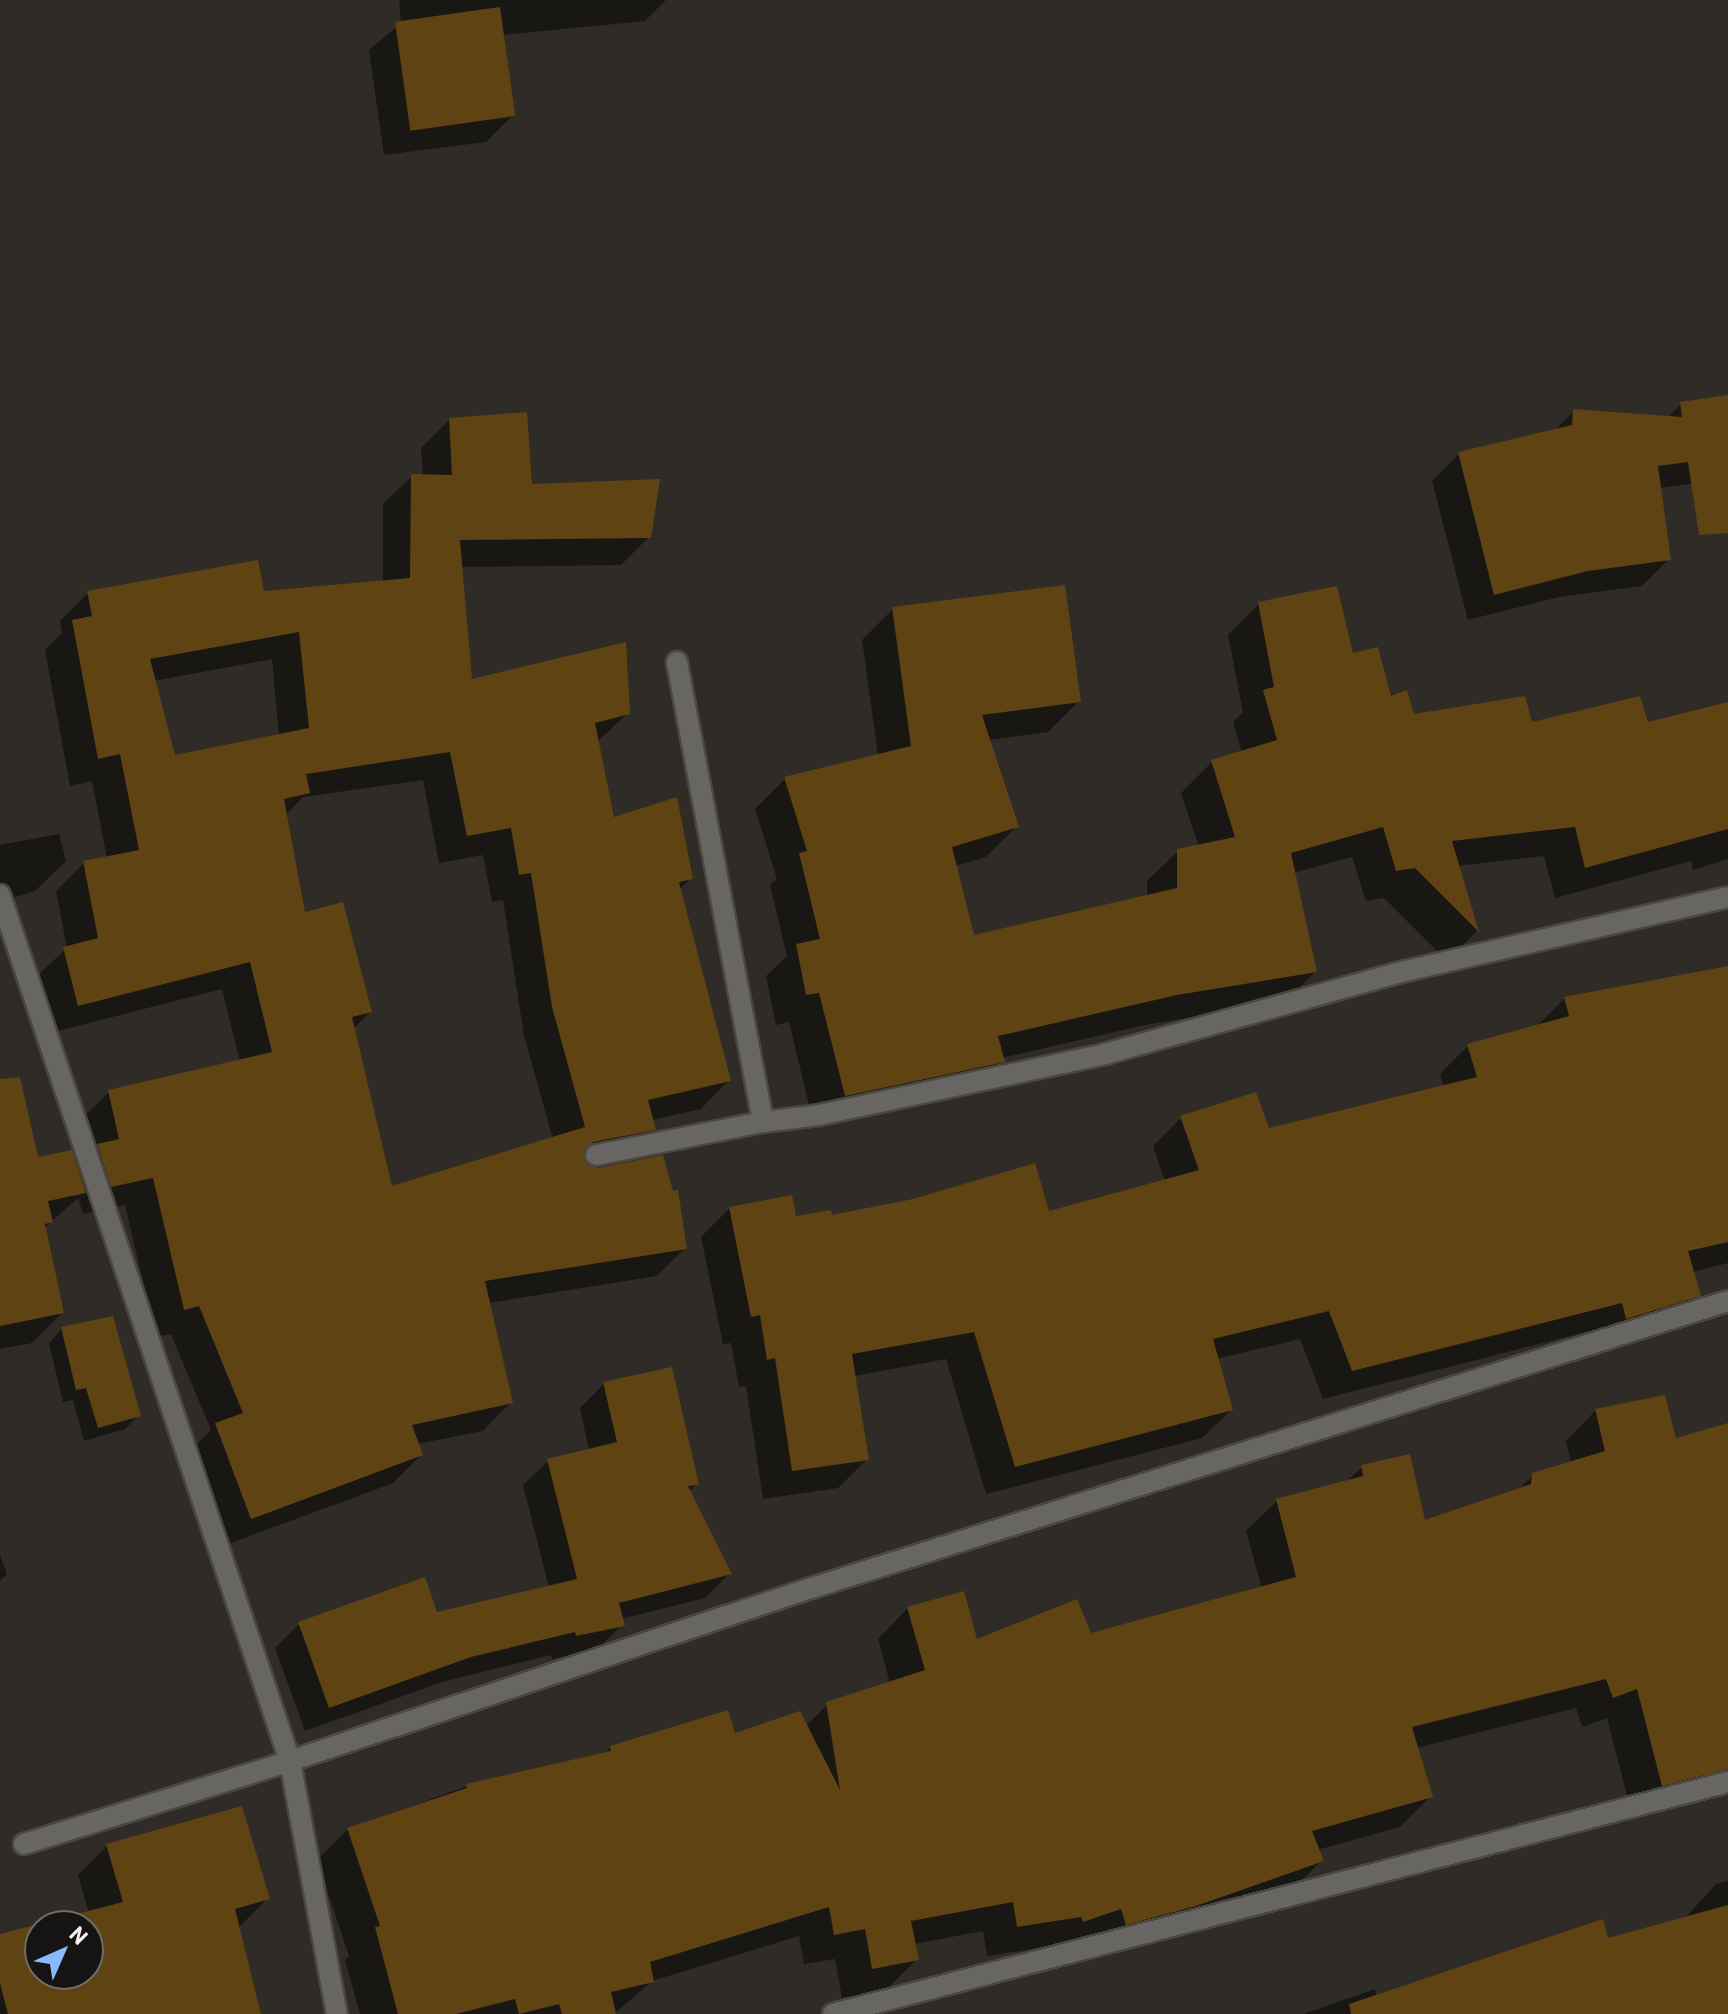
<!DOCTYPE html>
<html>
<head>
<meta charset="utf-8">
<style>
	body { margin:0 }
	#map { position:relative; width:1728px; height:2014px; overflow:hidden; background:#2f2b26; font-family:Barlow,sans-serif }
	div>[style] { position:absolute }
	.shadow>* { inset:0; background:#0007 }
	.building>* { inset:0; background:#604313; transform-origin:0 0 }
	.roads { filter:drop-shadow(2px 0 #4b4742) drop-shadow(-2px 0 #4b4742) drop-shadow(0 2px #4b4742) drop-shadow(0 -2px #4b4742) }
	.service>* { height:20px; margin:-10px; padding:0 10px; transform-origin:10px; border-radius:10px; background:#686663 }
	.minor>* { height:20px; margin:-10px; padding:0 10px; transform-origin:10px; border-radius:10px; background:#686663 }
	span { translate:-50% -50%; white-space:nowrap; text-align:center; line-height:1.15; -webkit-text-stroke:6px #161412; paint-order:stroke }
	.north { position:absolute; left:24px; top:1910px; width:80px; height:80px; box-sizing:border-box; background:#161412; border:2px solid #6f6d6a; border-radius:50%; rotate:45deg; font-size:22px; font-weight:700; line-height:32px; text-align:center; color:#f4f2ee }
	.north::after { content:''; display:block; margin:auto; width:28px; height:36px; background:#89bafc; clip-path:polygon(50% 0,100% 100%,50% 72%,0 100%) }
</style>
</head>
<body>
<div id="map">
	<div class="shadow">
		<div style="clip-path:polygon(399px 0,666px 0,645px 21px,502px 35px,513px 115px,486px 142px,384px 155px,369px 50px,401px 23px)"></div>
		<div style="clip-path:polygon(1728px 397px,1728px 479px,1659px 488px,1669px 559px,1642px 586px,1559px 597px,1468px 620px,1432px 481px,1459px 454px,1554px 431px,1574px 411px,1667px 418px,1681px 404px)"></div>
		<div style="clip-path:polygon(evenodd,449px 420px,530px 486px,649px 537px,621px 565px,460px 567px,470px 682px,628px 713px,597px 742px,612px 819px,691px 878px,679px 890px,729px 1080px,701px 1109px,652px 1120px,654px 1129px,626px 1157px,590px 1164px,685px 1248px,657px 1276px,488px 1303px,511px 1402px,483px 1431px,417px 1444px,421px 1455px,393px 1483px,223px 1546px,188px 1453px,211px 1430px,171px 1334px,156px 1337px,125px 1205px,83px 1214px,78px 1198px,44px 1228px,62px 1313px,32px 1343px,0 1349px,0 1167px,76px 1168px,89px 1155px,80px 1120px,109px 1092px,240px 1062px,222px 989px,50px 1033px,36px 977px,67px 948px,56px 891px,84px 863px,107px 858px,92px 781px,70px 786px,45px 650px,62px 633px,60px 621px,88px 593px,262px 593px,383px 583px,383px 504px,412px 476px,423px 476px,421px 448px,449px 420px,272px 659px,279px 736px,173px 757px,154px 681px,272px 659px,449px 420px,423px 780px,439px 863px,483px 855px,492px 902px,503px 900px,524px 1036px,553px 1139px,391px 1189px,353px 1029px,370px 1012px,304px 914px,285px 816px,303px 797px,423px 780px)"></div>
		<div style="clip-path:polygon(1259px 604px,1352px 656px,1413px 716px,1531px 725px,1647px 724px,1728px 704px,1728px 859px,1693px 870px,1691px 861px,1555px 898px,1544px 856px,1457px 866px,1477px 931px,1447px 961px,1384px 898px,1366px 901px,1352px 857px,1293px 873px,1315px 972px,1285px 1002px,1145px 1025px,1002px 1058px,972px 1092px,814px 1126px,789px 1022px,776px 1025px,766px 976px,787px 956px,770px 885px,777px 879px,755px 809px,785px 779px,878px 756px,862px 640px,893px 609px,1079px 701px,1048px 732px,988px 740px,1017px 826px,986px 857px,955px 866px,972px 938px,1147px 897px,1147px 881px,1178px 851px,1199px 847px,1181px 793px,1212px 762px,1242px 753px,1233px 722px,1243px 712px,1228px 635px)"></div>
		<div style="clip-path:polygon(59px 834px,66px 861px,35px 891px,0 902px,0 845px)"></div>
		<div style="clip-path:polygon(1728px 968px,1728px 1263px,1692px 1272px,1698px 1295px,1670px 1324px,1598px 1347px,1594px 1330px,1323px 1399px,1300px 1339px,1216px 1359px,1231px 1410px,1202px 1438px,986px 1494px,946px 1359px,854px 1376px,867px 1459px,838px 1488px,763px 1499px,746px 1386px,739px 1387px,731px 1343px,723px 1344px,701px 1237px,730px 1208px,794px 1218px,1048px 1213px,1165px 1181px,1153px 1146px,1181px 1118px,1267px 1130px,1444px 1088px,1440px 1074px,1468px 1046px,1536px 1027px,1564px 999px)"></div>
		<div style="clip-path:polygon(62px 1329px,139px 1415px,125px 1429px,84px 1441px,73px 1400px,63px 1402px,49px 1343px)"></div>
		<div style="clip-path:polygon(604px 1384px,697px 1484px,689px 1492px,729px 1574px,705px 1598px,621px 1619px,622px 1625px,598px 1649px,552px 1659px,551px 1655px,445px 1681px,305px 1731px,275px 1648px,299px 1624px,436px 1615px,549px 1588px,523px 1485px,548px 1461px,589px 1451px,580px 1408px)"></div>
		<div style="clip-path:polygon(1596px 1410px,1674px 1440px,1728px 1425px,1728px 1670px,1704px 1774px,1674px 1804px,1632px 1815px,1607px 1718px,1582px 1727px,1576px 1708px,1416px 1748px,1431px 1796px,1400px 1827px,1317px 1850px,1321px 1861px,1291px 1891px,1052px 1951px,1051px 1946px,987px 1956px,983px 1931px,914px 1944px,916px 1960px,886px 1990px,842px 1998px,835px 1959px,804px 1964px,799px 1936px,652px 1981px,614px 2014px,360px 2014px,345px 1960px,349px 1956px,317px 1860px,348px 1829px,467px 1786px,604px 1754px,611px 1747px,806px 1726px,828px 1704px,890px 1683px,878px 1639px,908px 1608px,976px 1642px,1089px 1635px,1262px 1589px,1246px 1531px,1277px 1501px,1346px 1482px,1362px 1467px,1424px 1522px,1517px 1491px,1533px 1475px,1571px 1463px,1566px 1441px)"></div>
		<div style="clip-path:polygon(0 1555px,7px 1574px,0 1581px)"></div>
		<div style="clip-path:polygon(evenodd,107px 1846px,267px 1899px,238px 1928px,259px 2014px,0 2014px,0 1936px,89px 1913px,78px 1875px,107px 1846px,40px 1926px,88px 1926px,88px 1974px,40px 1974px,40px 1926px)"></div>
		<div style="clip-path:polygon(1728px 1881px,1728px 2014px,1304px 2014px,1375px 1989px,1377px 1998px,1684px 1919px,1716px 1884px)"></div>
	</div>
	<div class="building">
		<div style="left:500px;top:7px;width:110px;height:106px;rotate:82deg"></div>
		<div style="clip-path:polygon(1728px 395px,1728px 533px,1699px 535px,1688px 462px,1658px 466px,1671px 560px,1588px 571px,1494px 595px,1458px 452px,1572px 425px,1573px 409px,1682px 417px,1680px 402px)"></div>
		<div style="clip-path:polygon(evenodd,527px 412px,532px 484px,660px 479px,651px 538px,460px 540px,472px 679px,626px 642px,630px 714px,595px 723px,614px 817px,677px 797px,693px 879px,679px 882px,731px 1081px,648px 1100px,656px 1130px,593px 1142px,584px 1152px,587px 1164px,598px 1168px,663px 1155px,673px 1191px,678px 1190px,687px 1249px,485px 1281px,513px 1403px,412px 1425px,423px 1455px,251px 1519px,215px 1423px,243px 1413px,199px 1306px,184px 1310px,153px 1178px,111px 1187px,97px 1144px,119px 1139px,108px 1090px,272px 1052px,250px 962px,78px 1006px,63px 947px,98px 938px,83px 861px,139px 850px,120px 754px,98px 759px,72px 620px,92px 616px,87px 591px,258px 560px,264px 591px,410px 578px,411px 474px,452px 475px,449px 418px,527px 412px,299px 632px,309px 728px,175px 755px,150px 659px,299px 632px,527px 412px,450px 752px,467px 836px,511px 828px,519px 875px,531px 873px,552px 1007px,585px 1127px,392px 1186px,352px 1017px,372px 1012px,343px 902px,305px 912px,284px 799px,310px 793px,306px 774px,450px 752px)"></div>
		<div style="clip-path:polygon(1065px 585px,1081px 702px,982px 715px,1019px 827px,952px 847px,974px 935px,1177px 888px,1177px 849px,1235px 837px,1211px 760px,1277px 740px,1263px 690px,1274px 687px,1258px 602px,1337px 586px,1353px 653px,1378px 647px,1391px 696px,1407px 690px,1414px 714px,1525px 696px,1532px 722px,1640px 696px,1648px 722px,1728px 702px,1728px 829px,1585px 868px,1575px 827px,1452px 841px,1479px 932px,1415px 868px,1396px 871px,1383px 827px,1291px 853px,1317px 972px,1177px 995px,998px 1036px,1005px 1062px,845px 1096px,819px 993px,806px 995px,796px 944px,820px 939px,799px 853px,807px 851px,784px 777px,911px 746px,892px 607px)"></div>
		<div style="clip-path:polygon(1728px 966px,1728px 1242px,1688px 1251px,1701px 1296px,1626px 1319px,1622px 1303px,1352px 1371px,1329px 1311px,1213px 1339px,1233px 1410px,1015px 1467px,974px 1332px,852px 1354px,869px 1460px,792px 1471px,775px 1358px,767px 1360px,760px 1315px,751px 1317px,729px 1207px,792px 1195px,796px 1216px,831px 1210px,832px 1215px,913px 1199px,1035px 1163px,1049px 1211px,1199px 1170px,1180px 1116px,1256px 1092px,1269px 1128px,1477px 1077px,1467px 1044px,1569px 1016px,1564px 997px)"></div>
		<div style="clip-path:polygon(20px 1077px,38px 1157px,72px 1150px,86px 1193px,48px 1201px,53px 1222px,45px 1224px,64px 1313px,0 1326px,0 1079px)"></div>
		<div style="clip-path:polygon(113px 1316px,141px 1416px,98px 1428px,86px 1388px,76px 1390px,61px 1327px)"></div>
		<div style="clip-path:polygon(672px 1367px,699px 1485px,688px 1486px,732px 1574px,619px 1603px,625px 1626px,576px 1636px,575px 1632px,471px 1657px,329px 1708px,298px 1622px,425px 1577px,437px 1612px,577px 1579px,547px 1459px,617px 1442px,603px 1382px)"></div>
		<div style="clip-path:polygon(1665px 1395px,1676px 1438px,1728px 1423px,1728px 1769px,1662px 1786px,1637px 1689px,1613px 1698px,1606px 1679px,1412px 1727px,1433px 1797px,1312px 1831px,1324px 1861px,1196px 1906px,1126px 1925px,1121px 1909px,1083px 1922px,1081px 1917px,1017px 1927px,1013px 1902px,911px 1921px,919px 1960px,872px 1969px,865px 1929px,834px 1935px,829px 1907px,650px 1962px,654px 1982px,611px 1992px,616px 2014px,562px 2014px,559px 2004px,519px 2014px,515px 1999px,456px 2014px,398px 2014px,375px 1927px,380px 1926px,347px 1828px,467px 1788px,466px 1784px,611px 1751px,610px 1746px,728px 1710px,735px 1733px,800px 1711px,840px 1790px,826px 1702px,925px 1670px,907px 1607px,964px 1591px,977px 1639px,1077px 1599px,1091px 1633px,1296px 1577px,1276px 1499px,1363px 1476px,1361px 1465px,1410px 1454px,1425px 1520px,1531px 1484px,1532px 1473px,1605px 1451px,1595px 1409px)"></div>
		<div style="clip-path:polygon(evenodd,242px 1806px,270px 1899px,235px 1909px,261px 2014px,8px 2014px,0 1983px,0 1934px,123px 1902px,106px 1844px,242px 1806px,40px 1926px,88px 1926px,88px 1974px,40px 1974px,40px 1926px)"></div>
		<div style="clip-path:polygon(1728px 1905px,1728px 2014px,1351px 2014px,1349px 2004px,1603px 1919px,1608px 1938px)"></div>
	</div>
	<div class="roads">
		<div class="service">
			<div style="left:596px;top:1155px;width:170px;rotate:-11.2deg"></div>
			<div style="left:763px;top:1122px;width:468px;rotate:-100.6deg"></div>
			<div style="left:24px;top:1844px;width:279px;rotate:-17.3deg"></div>
		</div>
		<div class="minor">
			<div style="left:0;top:895px;width:913px;rotate:71.49deg"></div>
			<div style="left:290px;top:1761px;width:257px;rotate:79.5deg"></div>
			<div style="left:763px;top:1122px;width:56px;rotate:-7.1deg"></div>
			<div style="left:819px;top:1115px;width:292px;rotate:-12deg"></div>
			<div style="left:1105px;top:1054px;width:307px;rotate:-15.5deg"></div>
			<div style="left:1401px;top:972px;width:335px;rotate:-12.9deg"></div>
			<div style="left:290px;top:1761px;width:539px;rotate:-18.37deg"></div>
			<div style="left:802px;top:1591px;width:970px;rotate:-17.39deg"></div>
			<div style="left:833px;top:2014px;width:925px;rotate:-14.53deg"></div>
		</div>
	</div>
	<div class="north">N</div>
</div>
</body>
</html>
